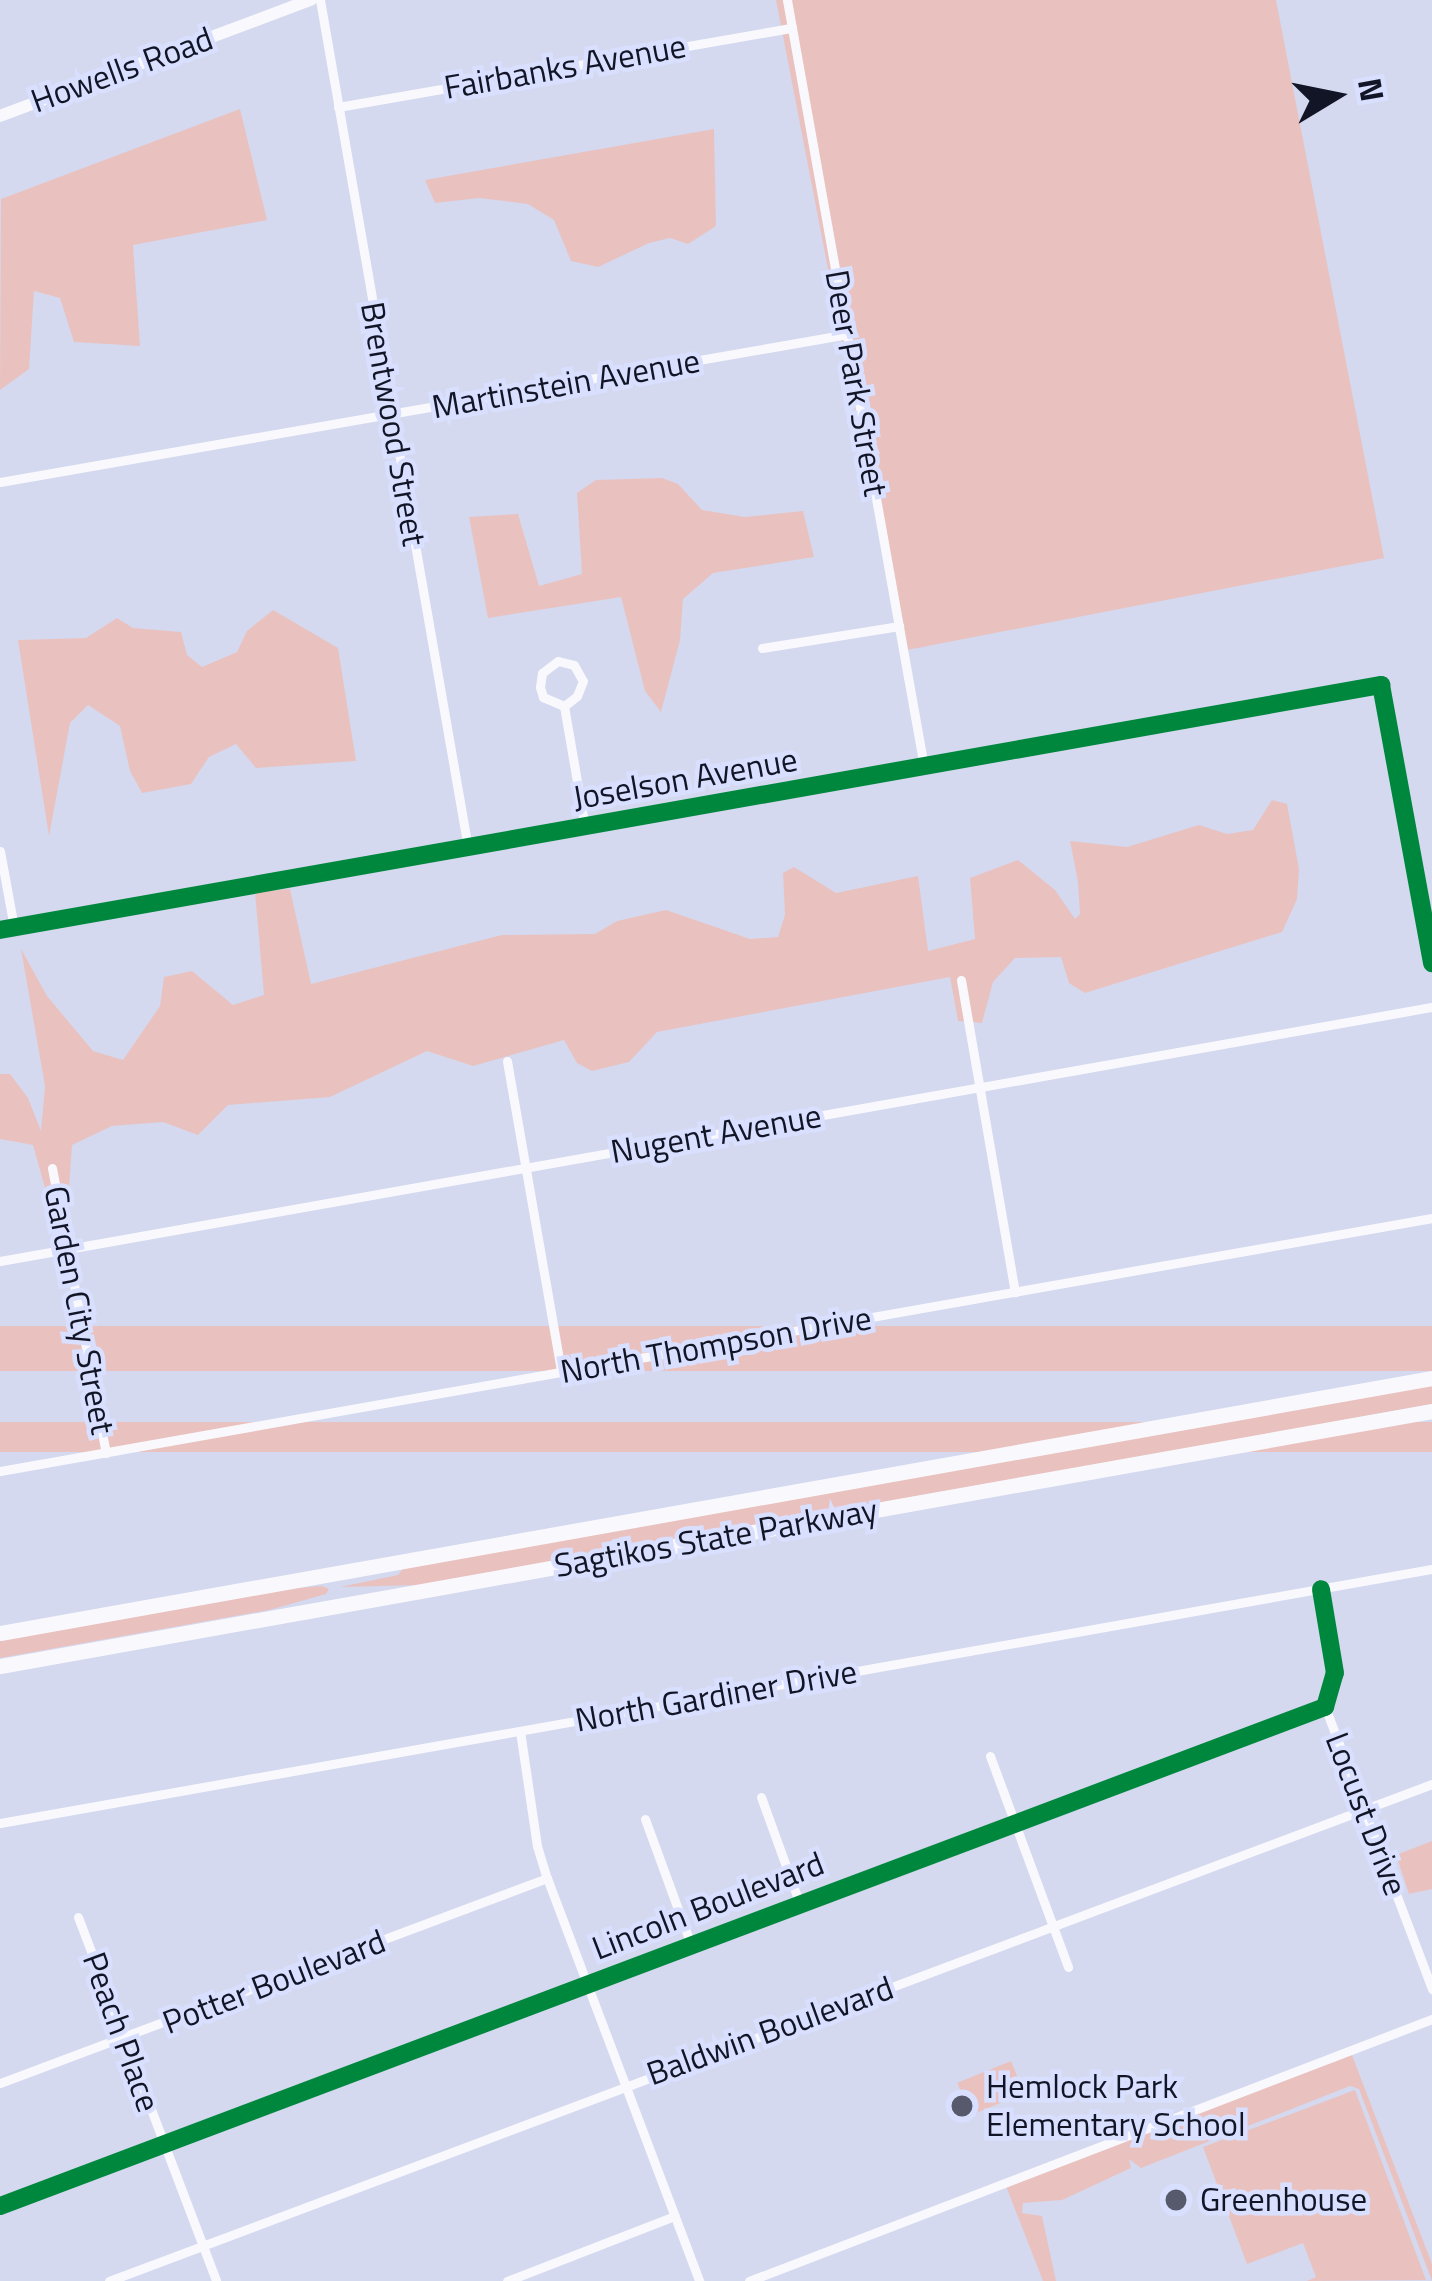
<!DOCTYPE html>
<html>
<head>
<meta charset="utf-8">
<style>
	body { margin:0 }
	#map { position:relative; width:1432px; height:2281px; overflow:hidden; background:#d4d9ef; font-family:"Titillium Web",sans-serif }
	div>[style] { position:absolute }
	.green>* { inset:0; background:#e9c2c0; transform-origin:0 0 }
	.street>* { height:9px; margin:-4.5px; padding:0 4.5px; transform-origin:4.5px; border-radius:4.5px; background:#f9f9fd }
	.secondary>* { height:12px; margin:-6px; padding:0 6px; transform-origin:6px; border-radius:6px; background:#f9f9fd }
	.highway>* { height:15px; margin:-7.5px; padding:0 7.5px; transform-origin:7.5px; border-radius:7.5px; background:#f9f9fd }
	.cycleway>* { height:18px; margin:-9px; padding:0 9px; transform-origin:9px; border-radius:9px; background:#00873e }
	.dots>* { width:33px; height:33px; translate:-50% -50%; box-sizing:border-box; border:6px solid #d9dffe; border-radius:50% }
	span { translate:-50% -50%; white-space:nowrap; text-align:center; line-height:1.15; -webkit-text-stroke:9px #d9dffe; paint-order:stroke }
	.street-label { font-size:33px; color:#121526 }
	.poi-label { font-size:33px; color:#121526 }
	.left { translate:0 -50%; text-align:left }
	.north { position:absolute; left:1276px; top:36px; width:120px; height:120px; -webkit-text-stroke:9px #d9dffe; paint-order:stroke; rotate:80deg; font-size:33px; font-weight:700; line-height:48px; text-align:center; color:#121526 }
	.north::after { content:''; display:block; margin:auto; width:42px; height:54px; background:#121526; clip-path:polygon(50% 0,100% 100%,50% 72%,0 100%) }
</style>
</head>
<body>
<div id="map">
	<div class="green">
		<div style="clip-path:polygon(776px 0,1276px 0,1384px 558px,902px 651px)"></div>
		<div style="clip-path:polygon(240px 109px,267px 220px,133px 245px,140px 346px,74px 342px,60px 298px,34px 291px,29px 369px,0 390px,1px 199px)"></div>
		<div style="clip-path:polygon(714px 129px,716px 226px,688px 244px,670px 238px,649px 243px,598px 267px,571px 261px,554px 220px,528px 204px,479px 198px,435px 203px,425px 180px)"></div>
		<div style="clip-path:polygon(662px 478px,678px 484px,702px 510px,745px 517px,803px 511px,814px 557px,713px 573px,683px 599px,680px 640px,661px 712px,645px 691px,621px 597px,488px 618px,469px 517px,518px 514px,539px 586px,582px 574px,577px 493px,596px 480px)"></div>
		<div style="clip-path:polygon(273px 610px,338px 648px,356px 761px,256px 768px,236px 744px,209px 757px,191px 784px,142px 793px,130px 771px,120px 726px,88px 705px,70px 723px,49px 836px,18px 640px,86px 638px,117px 618px,133px 628px,181px 632px,187px 655px,202px 667px,237px 652px,247px 631px)"></div>
		<div style="clip-path:polygon(1272px 800px,1287px 804px,1299px 869px,1297px 899px,1282px 932px,1085px 993px,1069px 983px,1061px 957px,1015px 958px,993px 982px,982px 1023px,958px 1021px,950px 977px,657px 1032px,629px 1062px,592px 1071px,577px 1063px,564px 1040px,473px 1066px,427px 1051px,330px 1097px,228px 1105px,198px 1135px,163px 1122px,112px 1126px,72px 1145px,69px 1188px,45px 1188px,33px 1145px,0 1139px,0 1074px,10px 1074px,28px 1098px,41px 1131px,45px 1086px,21px 949px,47px 996px,93px 1051px,123px 1060px,160px 1006px,164px 977px,192px 971px,233px 1005px,264px 995px,255px 892px,290px 889px,311px 984px,502px 935px,595px 934px,617px 921px,666px 910px,750px 939px,778px 937px,785px 915px,783px 873px,794px 867px,836px 893px,918px 876px,928px 951px,975px 939px,970px 878px,1018px 860px,1055px 890px,1075px 919px,1080px 914px,1078px 882px,1070px 841px,1127px 847px,1199px 825px,1227px 834px,1253px 830px)"></div>
		<div style="left:1432px;top:1326px;width:45px;height:1454px;rotate:90deg"></div>
		<div style="clip-path:polygon(1432px 1384px,1432px 1404px,421px 1585px,340px 1587px,398px 1575px,405px 1566px)"></div>
		<div style="left:1432px;top:1422px;width:30px;height:1454px;rotate:90deg"></div>
		<div style="clip-path:polygon(322px 1586px,329px 1589px,326px 1594px,269px 1610px,0 1658px,0 1639px,260px 1591px)"></div>
		<div style="clip-path:polygon(1432px 1841px,1432px 1889px,1409px 1894px,1396px 1855px)"></div>
		<div style="clip-path:polygon(1350px 2050px,1432px 2264px,1432px 2281px,1359px 2089px,1350px 2086px,1141px 2168px,1129px 2159px,1131px 2168px,1062px 2200px,1023px 2203px,1022px 2213px,1042px 2216px,1056px 2281px,1043px 2281px,1004px 2181px)"></div>
		<div style="left:1011px;top:2061px;width:35px;height:58px;rotate:68deg"></div>
		<div style="clip-path:polygon(1355px 2090px,1426px 2280px,1307px 2281px,1316px 2277px,1303px 2243px,1247px 2264px,1203px 2147px)"></div>
	</div>
	<div class="street">
		<div style="left:320px;top:0;width:861px;rotate:80.1deg"></div>
		<div style="left:787px;top:0;width:779px;rotate:79.87deg"></div>
		<div style="left:338px;top:107px;width:461px;rotate:-9.9deg"></div>
		<div style="left:0;top:482px;width:861px;rotate:-9.9deg"></div>
		<div style="left:762px;top:648px;width:139px;rotate:-9.1deg"></div>
		<div style="left:564px;top:706px;width:23px;rotate:-157deg"></div>
		<div style="left:543px;top:697px;width:10px;rotate:-107deg"></div>
		<div style="left:540px;top:687px;width:14px;rotate:-82deg"></div>
		<div style="left:542px;top:673px;width:20px;rotate:-37deg"></div>
		<div style="left:558px;top:661px;width:16px;rotate:14deg"></div>
		<div style="left:574px;top:665px;width:18px;rotate:61deg"></div>
		<div style="left:583px;top:681px;width:16px;rotate:112deg"></div>
		<div style="left:577px;top:696px;width:16px;rotate:142deg"></div>
		<div style="left:564px;top:706px;width:123px;rotate:80.2deg"></div>
		<div style="left:0;top:851px;width:77px;rotate:79.6deg"></div>
		<div style="left:0;top:930px;width:1403px;rotate:-10.06deg"></div>
		<div style="left:1381px;top:685px;width:283px;rotate:79.6deg"></div>
		<div style="left:961px;top:980px;width:317px;rotate:80.2deg"></div>
		<div style="left:507px;top:1061px;width:316px;rotate:80.1deg"></div>
		<div style="left:52px;top:1168px;width:290px;rotate:79.3deg"></div>
		<div style="left:0;top:1261px;width:1454px;rotate:-10.06deg"></div>
		<div style="left:0;top:1471px;width:1454px;rotate:-10.02deg"></div>
		<div style="left:1325px;top:1707px;width:302px;rotate:69.2deg"></div>
		<div style="left:520px;top:1731px;width:116px;rotate:81.6deg"></div>
		<div style="left:537px;top:1846px;width:34px;rotate:73deg"></div>
		<div style="left:547px;top:1878px;width:431px;rotate:69.3deg"></div>
		<div style="left:990px;top:1756px;width:225px;rotate:69.7deg"></div>
		<div style="left:761px;top:1797px;width:112px;rotate:70.1deg"></div>
		<div style="left:645px;top:1819px;width:134px;rotate:69.9deg"></div>
		<div style="left:0;top:1823px;width:1454px;rotate:-10.06deg"></div>
		<div style="left:78px;top:1917px;width:389px;rotate:69.2deg"></div>
		<div style="left:0;top:2083px;width:584px;rotate:-20.54deg"></div>
		<div style="left:0;top:2206px;width:1416px;rotate:-20.64deg"></div>
		<div style="left:1325px;top:1707px;width:35px;rotate:-74deg"></div>
		<div style="left:1335px;top:1673px;width:85px;rotate:-99.5deg"></div>
		<div style="left:109px;top:2281px;width:1413px;rotate:-20.59deg"></div>
		<div style="left:507px;top:2281px;width:180px;rotate:-21.2deg"></div>
		<div style="left:749px;top:2281px;width:732px;rotate:-20.99deg"></div>
	</div>
	<div class="secondary">
		<div style="left:0;top:116px;width:332px;rotate:-20.5deg"></div>
	</div>
	<div class="highway">
		<div style="left:0;top:1633px;width:1455px;rotate:-10.1deg"></div>
		<div style="left:0;top:1666px;width:1455px;rotate:-10.1deg"></div>
	</div>
	<div class="cycleway">
		<div style="left:0;top:930px;width:1403px;rotate:-10.06deg"></div>
		<div style="left:1381px;top:685px;width:283px;rotate:79.6deg"></div>
		<div style="left:0;top:2206px;width:1416px;rotate:-20.64deg"></div>
		<div style="left:1325px;top:1707px;width:35px;rotate:-74deg"></div>
		<div style="left:1335px;top:1673px;width:85px;rotate:-99.5deg"></div>
	</div>
	<div class="dots">
		<div style="left:962px;top:2106px;background:#565a6c"></div>
		<div style="left:1176px;top:2200px;background:#565a6c"></div>
	</div>
	<div class="street-label">
		<span style="left:565px;top:67px;rotate:-10deg">Fairbanks Avenue</span>
		<span style="left:122px;top:70px;rotate:-20deg">Howells Road</span>
		<span style="left:856px;top:383px;rotate:80deg">Deer Park Street</span>
		<span style="left:566px;top:384px;rotate:-10deg">Martinstein Avenue</span>
		<span style="left:393px;top:424px;rotate:80deg">Brentwood Street</span>
		<span style="left:685px;top:779px;rotate:-10deg">Joselson Avenue</span>
		<span style="left:716px;top:1134px;rotate:-10deg">Nugent Avenue</span>
		<span style="left:79px;top:1310px;rotate:79deg">Garden City Street</span>
		<span style="left:716px;top:1345px;rotate:-10deg">North Thompson Drive</span>
		<span style="left:716px;top:1538px;rotate:-10deg">Sagtikos State Parkway</span>
		<span style="left:716px;top:1696px;rotate:-10deg">North Gardiner Drive</span>
		<span style="left:1366px;top:1814px;rotate:69deg">Locust Drive</span>
		<span style="left:708px;top:1906px;rotate:-21deg">Lincoln Boulevard</span>
		<span style="left:274px;top:1982px;rotate:-21deg">Potter Boulevard</span>
		<span style="left:770px;top:2031px;rotate:-20deg">Baldwin Boulevard</span>
		<span style="left:121px;top:2032px;rotate:70deg">Peach Place</span>
	</div>
	<div class="poi-label">
		<span class="left" style="left:986px;top:2106px">Hemlock Park<br>Elementary School</span>
		<span class="left" style="left:1200px;top:2200px">Greenhouse</span>
	</div>
	<div class="north">N</div>
</div>
</body>
</html>
